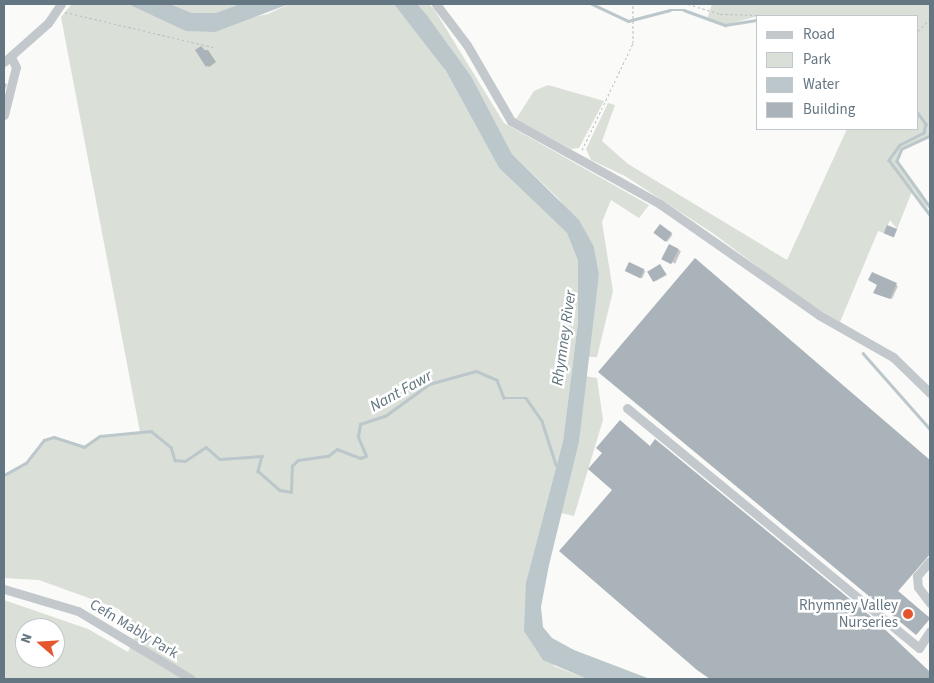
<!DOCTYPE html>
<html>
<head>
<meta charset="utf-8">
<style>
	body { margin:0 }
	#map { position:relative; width:934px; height:683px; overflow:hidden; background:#fafaf8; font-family:"Source Sans 3",sans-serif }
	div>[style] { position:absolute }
	.green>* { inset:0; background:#dadfd7 }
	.water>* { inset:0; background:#bbc7cb }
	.shadow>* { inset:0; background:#0003; transform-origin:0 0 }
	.stream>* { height:2.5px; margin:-1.25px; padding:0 1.25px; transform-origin:1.25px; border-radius:1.25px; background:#bbc7cb }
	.building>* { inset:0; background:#aab3b9; transform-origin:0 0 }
	.path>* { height:1px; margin-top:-0.5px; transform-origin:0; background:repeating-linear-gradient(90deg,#bbbfc2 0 2.5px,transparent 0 5px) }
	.minor>* { height:9px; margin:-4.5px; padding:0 4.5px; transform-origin:4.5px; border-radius:4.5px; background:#c3c8cc }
	.dots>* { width:14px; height:14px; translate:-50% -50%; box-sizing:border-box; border:2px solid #fff; border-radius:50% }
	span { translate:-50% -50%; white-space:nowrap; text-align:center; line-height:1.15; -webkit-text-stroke:5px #fff; paint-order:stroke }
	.poi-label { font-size:15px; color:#657683 }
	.right { translate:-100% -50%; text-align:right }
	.street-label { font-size:15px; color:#657683 }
	.water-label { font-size:16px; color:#60757c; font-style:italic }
	.frame { position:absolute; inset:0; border:5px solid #657683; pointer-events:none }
	.legend { position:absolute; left:756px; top:15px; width:162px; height:115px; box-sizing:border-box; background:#fff; border:1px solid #c1c8cd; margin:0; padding:6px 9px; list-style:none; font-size:15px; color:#657683 }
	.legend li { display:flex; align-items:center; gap:10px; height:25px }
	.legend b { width:25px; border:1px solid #c1c8cd }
	.north { position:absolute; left:15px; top:618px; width:50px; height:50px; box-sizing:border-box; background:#fff; border:1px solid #c1c8cd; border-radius:50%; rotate:289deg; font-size:14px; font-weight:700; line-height:20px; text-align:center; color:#657683 }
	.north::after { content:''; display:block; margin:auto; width:18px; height:22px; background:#e4572e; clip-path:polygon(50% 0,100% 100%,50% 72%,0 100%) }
</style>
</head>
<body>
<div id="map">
	<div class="green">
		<div style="clip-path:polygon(evenodd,72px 4px,128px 4px,186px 30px,268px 14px,289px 4px,394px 4px,423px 39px,446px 71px,499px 168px,567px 233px,578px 261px,578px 322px,563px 441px,526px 582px,554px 666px,587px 679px,4px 679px,4px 600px,88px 629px,128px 652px,138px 630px,119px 609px,39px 580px,4px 578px,4px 475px,26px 463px,44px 440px,54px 437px,84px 447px,100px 436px,140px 432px,61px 17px,72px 4px,25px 628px,55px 628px,55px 658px,25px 658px,25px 628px)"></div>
		<div style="clip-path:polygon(170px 4px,240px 4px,217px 13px,192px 13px)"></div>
		<div style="clip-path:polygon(417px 4px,429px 4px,434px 9px,504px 123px,649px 205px,639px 218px,611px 200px,602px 222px,613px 291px,597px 357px,586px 357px,599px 274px,594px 247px,558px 198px,512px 154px,471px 76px)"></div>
		<div style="clip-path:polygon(712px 4px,930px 4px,930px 136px,902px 149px,897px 161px,922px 193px,930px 215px,913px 189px,897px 229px,890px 220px,884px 233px,878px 231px,840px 322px,798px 297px,714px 234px,625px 176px,591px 160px,586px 149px,608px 103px,615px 105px,602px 141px,628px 164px,787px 260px,847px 129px,918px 129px,918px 16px,758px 16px,725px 25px,707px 19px)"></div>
		<div style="clip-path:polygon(548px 85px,604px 101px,579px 148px,571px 149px,516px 119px,534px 91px)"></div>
		<div style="clip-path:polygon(584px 376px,597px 378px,603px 420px,574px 516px,561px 513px,579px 442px)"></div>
	</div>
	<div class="water">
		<div style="clip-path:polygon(128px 4px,170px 4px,192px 13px,216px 13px,240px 4px,289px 4px,215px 32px,186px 31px)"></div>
		<div style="clip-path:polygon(394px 4px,417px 4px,425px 13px,471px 76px,512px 154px,579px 220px,594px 247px,599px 274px,579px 442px,549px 565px,541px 607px,543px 627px,552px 638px,574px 650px,650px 679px,587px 679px,543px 660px,524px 631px,526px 582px,563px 441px,578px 322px,578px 261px,567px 233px,499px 168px,446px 71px)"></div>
	</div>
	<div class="shadow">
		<div style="clip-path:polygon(208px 50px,216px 62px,209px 67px,197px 51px)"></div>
		<div style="clip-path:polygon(4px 83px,7px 84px,4px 93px)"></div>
		<div style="left:660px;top:225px;width:16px;height:9px;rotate:38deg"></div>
		<div style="left:670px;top:246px;width:12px;height:14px;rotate:24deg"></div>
		<div style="clip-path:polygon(696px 260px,930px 462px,930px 554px,898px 591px,930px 619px,917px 634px,599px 372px)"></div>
		<div style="left:630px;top:264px;width:17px;height:8px;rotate:25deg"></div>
		<div style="clip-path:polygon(660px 265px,667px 275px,656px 281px,654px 280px)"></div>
		<div style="clip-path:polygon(873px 273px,898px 286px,892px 299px,876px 294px,878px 285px)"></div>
		<div style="clip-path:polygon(650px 448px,874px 621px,930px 672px,930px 679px,711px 679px,561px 551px)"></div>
	</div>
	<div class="stream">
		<div style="left:592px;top:4px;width:40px;rotate:25deg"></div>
		<div style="left:628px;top:21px;width:43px;rotate:-14.7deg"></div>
		<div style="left:670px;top:10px;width:14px"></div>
		<div style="left:684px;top:10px;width:44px;rotate:20.1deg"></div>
		<div style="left:725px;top:25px;width:33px;rotate:-9deg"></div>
		<div style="left:918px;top:113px;width:14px;rotate:54deg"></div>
		<div style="left:926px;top:124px;width:9px;rotate:103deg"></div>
		<div style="left:924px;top:133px;width:27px;rotate:153deg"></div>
		<div style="left:900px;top:145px;width:19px;rotate:126deg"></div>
		<div style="left:889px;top:160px;width:69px;rotate:53.3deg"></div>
		<div style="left:930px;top:136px;width:31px;rotate:155deg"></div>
		<div style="left:902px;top:149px;width:13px;rotate:113deg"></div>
		<div style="left:897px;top:161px;width:57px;rotate:54.3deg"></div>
		<div style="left:863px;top:353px;width:101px;rotate:48.6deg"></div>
		<div style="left:4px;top:475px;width:25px;rotate:-29deg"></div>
		<div style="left:26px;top:463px;width:29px;rotate:-52deg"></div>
		<div style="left:44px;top:440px;width:10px;rotate:-17deg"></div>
		<div style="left:54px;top:437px;width:32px;rotate:18deg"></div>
		<div style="left:84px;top:447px;width:19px;rotate:-35deg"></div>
		<div style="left:100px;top:436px;width:51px;rotate:-5.6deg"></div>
		<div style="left:151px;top:431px;width:26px;rotate:39deg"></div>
		<div style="left:171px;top:447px;width:14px;rotate:73deg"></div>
		<div style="left:175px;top:460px;width:10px;rotate:6deg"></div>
		<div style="left:185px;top:461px;width:25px;rotate:-34deg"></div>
		<div style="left:206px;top:447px;width:18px;rotate:41deg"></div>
		<div style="left:220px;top:459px;width:42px;rotate:-4.1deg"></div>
		<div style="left:262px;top:456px;width:16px;rotate:105deg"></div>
		<div style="left:258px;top:471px;width:29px;rotate:41deg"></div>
		<div style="left:280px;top:490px;width:11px;rotate:10deg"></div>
		<div style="left:291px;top:492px;width:26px;rotate:-88deg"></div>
		<div style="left:292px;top:466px;width:8px;rotate:-45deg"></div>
		<div style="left:298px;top:460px;width:30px;rotate:-8deg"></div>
		<div style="left:328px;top:456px;width:11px;rotate:-38deg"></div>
		<div style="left:337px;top:449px;width:25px;rotate:21deg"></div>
		<div style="left:360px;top:458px;width:6px;rotate:-18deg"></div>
		<div style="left:366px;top:456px;width:21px;rotate:-113deg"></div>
		<div style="left:358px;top:437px;width:13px;rotate:-81deg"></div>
		<div style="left:360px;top:424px;width:26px;rotate:-18deg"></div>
		<div style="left:385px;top:416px;width:54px;rotate:-36deg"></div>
		<div style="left:429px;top:384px;width:49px;rotate:-15.5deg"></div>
		<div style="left:476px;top:371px;width:23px;rotate:23deg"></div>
		<div style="left:497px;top:380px;width:19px;rotate:69deg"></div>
		<div style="left:504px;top:398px;width:22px"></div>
		<div style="left:526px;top:398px;width:28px;rotate:55deg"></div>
		<div style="left:542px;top:421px;width:46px;rotate:72.3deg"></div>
	</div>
	<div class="building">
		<div style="clip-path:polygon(201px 46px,215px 61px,206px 67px,195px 50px)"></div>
		<div style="left:660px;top:224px;width:15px;height:11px;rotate:37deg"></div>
		<div style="left:887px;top:225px;width:11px;height:9px;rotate:22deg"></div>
		<div style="left:669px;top:244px;width:11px;height:17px;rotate:27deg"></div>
		<div style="clip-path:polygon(695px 258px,930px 460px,930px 554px,898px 591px,930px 618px,916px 635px,598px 372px)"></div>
		<div style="left:629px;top:262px;width:17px;height:10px;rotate:25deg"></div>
		<div style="left:660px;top:264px;width:12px;height:15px;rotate:59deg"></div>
		<div style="clip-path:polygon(872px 272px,897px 283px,890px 299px,873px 293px,877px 285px,868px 280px)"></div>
		<div style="clip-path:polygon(620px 420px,650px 446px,655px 439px,874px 619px,930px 672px,930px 679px,710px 679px,697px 670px,559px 551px,612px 490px,588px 469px,602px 453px,596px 448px)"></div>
	</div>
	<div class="path">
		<div style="left:688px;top:4px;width:34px;rotate:17deg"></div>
		<div style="left:720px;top:14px;width:78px;rotate:1.5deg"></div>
		<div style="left:65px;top:12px;width:152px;rotate:13.3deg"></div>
		<div style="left:918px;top:31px;width:17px;rotate:-45deg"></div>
		<div style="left:582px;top:150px;width:119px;rotate:-64.5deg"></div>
		<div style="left:633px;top:43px;width:39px;rotate:-90deg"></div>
	</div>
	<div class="minor">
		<div style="left:436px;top:4px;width:51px;rotate:52.9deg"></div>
		<div style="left:467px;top:45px;width:88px;rotate:59.9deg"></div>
		<div style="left:511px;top:121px;width:171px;rotate:29.1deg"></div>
		<div style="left:660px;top:204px;width:194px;rotate:34.9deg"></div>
		<div style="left:819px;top:315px;width:85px;rotate:29.6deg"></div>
		<div style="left:893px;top:357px;width:52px;rotate:44.2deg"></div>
		<div style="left:4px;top:62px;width:59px;rotate:-41.6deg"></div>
		<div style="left:48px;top:23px;width:23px;rotate:-56deg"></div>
		<div style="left:4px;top:115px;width:49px;rotate:-76deg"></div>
		<div style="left:16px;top:67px;width:11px;rotate:-117deg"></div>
		<div style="left:627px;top:408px;width:378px;rotate:39.4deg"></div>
		<div style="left:919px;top:648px;width:20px;rotate:-57deg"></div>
		<div style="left:930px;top:561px;width:20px;rotate:131deg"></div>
		<div style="left:917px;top:576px;width:11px;rotate:85deg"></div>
		<div style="left:918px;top:587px;width:20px;rotate:53deg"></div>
		<div style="left:4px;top:589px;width:77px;rotate:16.6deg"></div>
		<div style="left:78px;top:611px;width:132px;rotate:31deg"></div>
	</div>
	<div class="dots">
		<div style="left:908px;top:614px;background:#e4572e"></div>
	</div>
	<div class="poi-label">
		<span class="right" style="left:898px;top:614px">Rhymney Valley<br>Nurseries</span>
	</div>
	<div class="street-label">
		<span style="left:134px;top:629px;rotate:31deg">Cefn Mably Park</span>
	</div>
	<div class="water-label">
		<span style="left:564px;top:338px;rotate:-82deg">Rhymney River</span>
		<span style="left:401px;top:391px;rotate:-29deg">Nant Fawr</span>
	</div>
	<div class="frame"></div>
	<ul class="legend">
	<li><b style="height:6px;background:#c3c8cc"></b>Road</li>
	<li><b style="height:14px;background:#dadfd7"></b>Park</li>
	<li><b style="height:14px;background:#bbc7cb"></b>Water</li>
	<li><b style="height:14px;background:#aab3b9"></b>Building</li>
	</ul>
	<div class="north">N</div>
</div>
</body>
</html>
